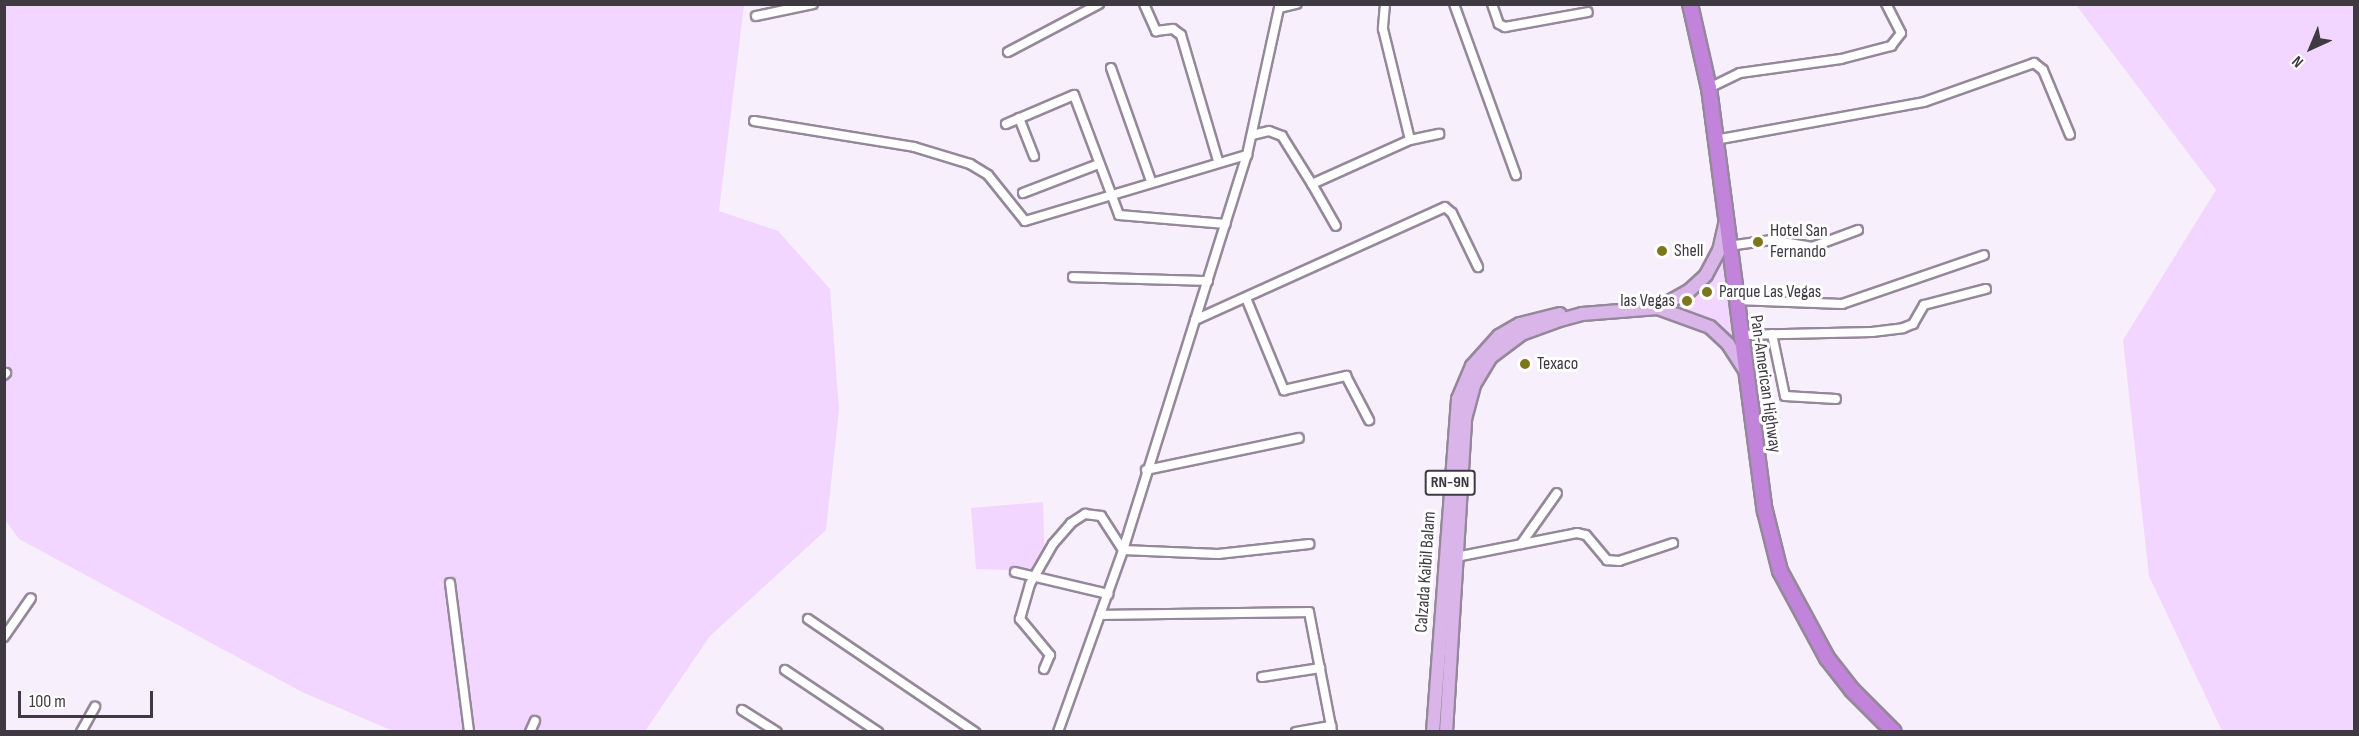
<!DOCTYPE html>
<html>
<head>
<meta charset="utf-8">
<style>
	body { margin:0 }
	#map { position:relative; width:2359px; height:736px; overflow:hidden; background:#f8effc; font-family:"Sofia Sans Condensed",sans-serif }
	div>[style] { position:absolute }
	.green>* { inset:0; background:#f2d6ff }
	.roads { filter:drop-shadow(2px 0 #95889b) drop-shadow(-2px 0 #95889b) drop-shadow(0 2px #95889b) drop-shadow(0 -2px #95889b) }
	.street>* { height:8px; margin:-4px; padding:0 4px; transform-origin:4px; border-radius:4px; background:#fff }
	.primary>* { height:12px; margin:-6px; padding:0 6px; transform-origin:6px; border-radius:6px; background:#dab5e9 }
	.highway>* { height:14px; margin:-7px; padding:0 7px; transform-origin:7px; border-radius:7px; background:#c184da }
	.dots>* { width:16px; height:16px; translate:-50% -50%; box-sizing:border-box; border:3px solid #fff; border-radius:50% }
	span { translate:-50% -50%; white-space:nowrap; text-align:center; line-height:1.15; -webkit-text-stroke:6px #fff; paint-order:stroke }
	.shield-label span { padding:2px 4px; background:#fff; border:2px solid; border-radius:4px; -webkit-text-stroke-width:0 }
	.shield-label { font-size:16px; color:#3f3942; font-weight:700 }
	.poi-label { font-size:18px; color:#3f3942 }
	.left { translate:0 -50%; text-align:left }
	.right { translate:-100% -50%; text-align:right }
	.street-label { font-size:18px; color:#3f3942 }
	.frame { position:absolute; inset:0; border:6px solid #3f3942; pointer-events:none }
	.north { position:absolute; left:2281px; top:18px; width:60px; height:60px; -webkit-text-stroke:4px #fff; paint-order:stroke; rotate:224deg; font-size:16px; font-weight:700; line-height:24px; text-align:center; color:#3f3942 }
	.north::after { content:''; display:block; margin:auto; width:21px; height:27px; background:#3f3942; clip-path:polygon(50% 0,100% 100%,50% 72%,0 100%) }
	.scale { position:absolute; left:18px; top:691px; width:135px; height:27px; box-sizing:border-box; border:3px solid #3f3942; border-top:0; padding-left:8px; font-size:18px; line-height:21px; white-space:nowrap; color:#3f3942; -webkit-text-stroke:4px #fff; paint-order:stroke }
</style>
</head>
<body>
<div id="map">
	<div class="green">
		<div style="clip-path:polygon(5px 5px,744px 5px,719px 211px,778px 231px,830px 289px,839px 409px,826px 530px,710px 636px,645px 731px,393px 731px,302px 692px,19px 539px,5px 520px)"></div>
		<div style="clip-path:polygon(2076px 5px,2354px 5px,2354px 731px,2222px 731px,2149px 576px,2123px 340px,2216px 190px)"></div>
		<div style="clip-path:polygon(1721px 250px,1736px 344px,1706px 321px,1663px 307px,1690px 293px)"></div>
		<div style="clip-path:polygon(1043px 502px,1045px 571px,976px 569px,971px 508px)"></div>
	</div>
	<div class="roads">
		<div class="street">
			<div style="left:1144px;top:4px;width:30px;rotate:66deg"></div>
			<div style="left:1156px;top:31px;width:17px;rotate:-7deg"></div>
			<div style="left:1173px;top:29px;width:10px;rotate:37deg"></div>
			<div style="left:1181px;top:35px;width:131px;rotate:73.6deg"></div>
			<div style="left:1385px;top:4px;width:25px;rotate:95deg"></div>
			<div style="left:1383px;top:29px;width:114px;rotate:76.3deg"></div>
			<div style="left:1454px;top:4px;width:182px;rotate:70.1deg"></div>
			<div style="left:1492px;top:4px;width:21px;rotate:71deg"></div>
			<div style="left:1499px;top:24px;width:7px;rotate:27deg"></div>
			<div style="left:1505px;top:27px;width:84px;rotate:-10.2deg"></div>
			<div style="left:1279px;top:8px;width:18px;rotate:-13deg"></div>
			<div style="left:756px;top:16px;width:58px;rotate:-11.9deg"></div>
			<div style="left:1008px;top:52px;width:103px;rotate:-27.8deg"></div>
			<div style="left:1111px;top:68px;width:120px;rotate:70.5deg"></div>
			<div style="left:1709px;top:88px;width:34px;rotate:-26deg"></div>
			<div style="left:1740px;top:73px;width:102px;rotate:-7.9deg"></div>
			<div style="left:1841px;top:59px;width:52px;rotate:-14.6deg"></div>
			<div style="left:1891px;top:46px;width:16px;rotate:-52deg"></div>
			<div style="left:1901px;top:33px;width:33px;rotate:-117deg"></div>
			<div style="left:1019px;top:118px;width:41px;rotate:68.5deg"></div>
			<div style="left:754px;top:121px;width:162px;rotate:9.2deg"></div>
			<div style="left:914px;top:147px;width:59px;rotate:16.9deg"></div>
			<div style="left:970px;top:164px;width:21px;rotate:31deg"></div>
			<div style="left:988px;top:175px;width:59px;rotate:51.2deg"></div>
			<div style="left:1025px;top:221px;width:232px;rotate:-16.6deg"></div>
			<div style="left:1006px;top:124px;width:74px;rotate:-23.1deg"></div>
			<div style="left:1074px;top:95px;width:128px;rotate:69.4deg"></div>
			<div style="left:1119px;top:215px;width:107px;rotate:4.8deg"></div>
			<div style="left:1252px;top:135px;width:17px;rotate:-13deg"></div>
			<div style="left:1269px;top:131px;width:14px;rotate:21deg"></div>
			<div style="left:1282px;top:136px;width:57px;rotate:58deg"></div>
			<div style="left:1312px;top:184px;width:107px;rotate:-24.2deg"></div>
			<div style="left:1410px;top:140px;width:30px;rotate:-12deg"></div>
			<div style="left:1715px;top:140px;width:212px;rotate:-10.3deg"></div>
			<div style="left:1924px;top:102px;width:117px;rotate:-19.5deg"></div>
			<div style="left:2034px;top:63px;width:11px;rotate:38deg"></div>
			<div style="left:2043px;top:70px;width:70px;rotate:67.4deg"></div>
			<div style="left:1312px;top:184px;width:48px;rotate:60.3deg"></div>
			<div style="left:1023px;top:193px;width:81px;rotate:-20.9deg"></div>
			<div style="left:1728px;top:246px;width:44px;rotate:-7.8deg"></div>
			<div style="left:1772px;top:240px;width:41px;rotate:9.9deg"></div>
			<div style="left:1812px;top:247px;width:49px;rotate:-20.3deg"></div>
			<div style="left:1073px;top:277px;width:135px;rotate:1.7deg"></div>
			<div style="left:1246px;top:298px;width:100px;rotate:67.6deg"></div>
			<div style="left:1284px;top:390px;width:64px;rotate:-12.7deg"></div>
			<div style="left:1346px;top:376px;width:50px;rotate:62.4deg"></div>
			<div style="left:1736px;top:300px;width:106px;rotate:2.2deg"></div>
			<div style="left:1842px;top:304px;width:150px;rotate:-19deg"></div>
			<div style="left:1195px;top:320px;width:274px;rotate:-24.3deg"></div>
			<div style="left:1445px;top:207px;width:9px;rotate:41deg"></div>
			<div style="left:1452px;top:213px;width:60px;rotate:64.3deg"></div>
			<div style="left:1772px;top:334px;width:63px;rotate:78.2deg"></div>
			<div style="left:1785px;top:396px;width:51px;rotate:3.4deg"></div>
			<div style="left:1741px;top:335px;width:131px;rotate:-1.3deg"></div>
			<div style="left:1872px;top:332px;width:31px;rotate:-7deg"></div>
			<div style="left:1903px;top:328px;width:11px;rotate:-22deg"></div>
			<div style="left:1913px;top:324px;width:22px;rotate:-60deg"></div>
			<div style="left:1924px;top:305px;width:64px;rotate:-14.5deg"></div>
			<div style="left:4px;top:375px;width:3px;rotate:-45deg"></div>
			<div style="left:1146px;top:470px;width:156px;rotate:-11.8deg"></div>
			<div style="left:1521px;top:544px;width:62px;rotate:-54.8deg"></div>
			<div style="left:1456px;top:557px;width:123px;rotate:-11.2deg"></div>
			<div style="left:1577px;top:533px;width:9px;rotate:13deg"></div>
			<div style="left:1586px;top:535px;width:33px;rotate:50deg"></div>
			<div style="left:1607px;top:560px;width:12px;rotate:5deg"></div>
			<div style="left:1619px;top:561px;width:57px;rotate:-18.4deg"></div>
			<div style="left:1015px;top:572px;width:96px;rotate:13.3deg"></div>
			<div style="left:450px;top:583px;width:150px;rotate:82.7deg"></div>
			<div style="left:1100px;top:615px;width:209px;rotate:-0.8deg"></div>
			<div style="left:1309px;top:612px;width:122px;rotate:79.1deg"></div>
			<div style="left:808px;top:619px;width:202px;rotate:34.1deg"></div>
			<div style="left:4px;top:637px;width:47px;rotate:-55.3deg"></div>
			<div style="left:1044px;top:669px;width:15px;rotate:-67deg"></div>
			<div style="left:1050px;top:655px;width:47px;rotate:-129.8deg"></div>
			<div style="left:1020px;top:619px;width:36px;rotate:-74deg"></div>
			<div style="left:1030px;top:584px;width:46px;rotate:-60.1deg"></div>
			<div style="left:1053px;top:544px;width:28px;rotate:-49deg"></div>
			<div style="left:1071px;top:523px;width:17px;rotate:-33deg"></div>
			<div style="left:1085px;top:514px;width:16px;rotate:7deg"></div>
			<div style="left:1101px;top:516px;width:40px;rotate:57.1deg"></div>
			<div style="left:1123px;top:550px;width:95px;rotate:2.4deg"></div>
			<div style="left:1218px;top:554px;width:92px;rotate:-6.3deg"></div>
			<div style="left:785px;top:670px;width:112px;rotate:33.7deg"></div>
			<div style="left:1262px;top:677px;width:59px;rotate:-8.8deg"></div>
			<div style="left:742px;top:710px;width:41px;rotate:32.2deg"></div>
			<div style="left:81px;top:732px;width:29px;rotate:-61deg"></div>
			<div style="left:530px;top:732px;width:12px;rotate:-66deg"></div>
			<div style="left:1058px;top:732px;width:193px;rotate:-70.3deg"></div>
			<div style="left:1123px;top:550px;width:414px;rotate:-72.6deg"></div>
			<div style="left:1247px;top:155px;width:155px;rotate:-77.7deg"></div>
			<div style="left:1296px;top:732px;width:36px;rotate:-10deg"></div>
		</div>
		<div class="primary">
			<div style="left:1658px;top:308px;width:35px;rotate:-29deg"></div>
			<div style="left:1689px;top:291px;width:23px;rotate:-43deg"></div>
			<div style="left:1706px;top:275px;width:27px;rotate:-62deg"></div>
			<div style="left:1719px;top:251px;width:28px;rotate:-77deg"></div>
			<div style="left:1433px;top:732px;width:334px;rotate:-85.7deg"></div>
			<div style="left:1458px;top:399px;width:36px;rotate:-67deg"></div>
			<div style="left:1472px;top:366px;width:40px;rotate:-48deg"></div>
			<div style="left:1499px;top:336px;width:24px;rotate:-30deg"></div>
			<div style="left:1520px;top:324px;width:41px;rotate:-14deg"></div>
			<div style="left:1446px;top:732px;width:314px;rotate:-86.5deg"></div>
			<div style="left:1465px;top:419px;width:35px;rotate:-75deg"></div>
			<div style="left:1474px;top:385px;width:33px;rotate:-59deg"></div>
			<div style="left:1491px;top:357px;width:38px;rotate:-37deg"></div>
			<div style="left:1521px;top:334px;width:41px;rotate:-19.7deg"></div>
			<div style="left:1560px;top:320px;width:23px;rotate:-15deg"></div>
			<div style="left:1582px;top:314px;width:76px;rotate:-4.5deg"></div>
			<div style="left:1658px;top:308px;width:55px;rotate:20.1deg"></div>
			<div style="left:1710px;top:327px;width:25px;rotate:43deg"></div>
			<div style="left:1728px;top:344px;width:30px;rotate:57deg"></div>
		</div>
		<div class="highway">
			<div style="left:1690px;top:4px;width:86px;rotate:77.3deg"></div>
			<div style="left:1709px;top:88px;width:427px;rotate:82.5deg"></div>
			<div style="left:1765px;top:511px;width:62px;rotate:76deg"></div>
			<div style="left:1780px;top:571px;width:99px;rotate:61.6deg"></div>
			<div style="left:1827px;top:658px;width:41px;rotate:52deg"></div>
			<div style="left:1852px;top:690px;width:59px;rotate:45deg"></div>
		</div>
	</div>
	<div class="dots">
		<div style="left:1758px;top:242px;background:#7d771c"></div>
		<div style="left:1662px;top:251px;background:#7d771c"></div>
		<div style="left:1707px;top:292px;background:#7d771c"></div>
		<div style="left:1687px;top:301px;background:#7d771c"></div>
		<div style="left:1525px;top:364px;background:#7d771c"></div>
	</div>
	<div class="shield-label">
		<span style="left:1450px;top:483px">RN-9N</span>
	</div>
	<div class="poi-label">
		<span class="left" style="left:1770px;top:242px">Hotel San<br>Fernando</span>
		<span class="left" style="left:1674px;top:251px">Shell</span>
		<span class="left" style="left:1719px;top:292px">Parque Las Vegas</span>
		<span class="right" style="left:1675px;top:301px">las Vegas</span>
		<span class="left" style="left:1537px;top:364px">Texaco</span>
	</div>
	<div class="street-label">
		<span style="left:1765px;top:384px;rotate:82deg">Pan-American Highway</span>
		<span style="left:1426px;top:572px;rotate:-86deg">Calzada Kaibil Balam</span>
	</div>
	<div class="frame"></div>
	<div class="north">N</div>
	<div class="scale">100 m</div>
</div>
</body>
</html>
